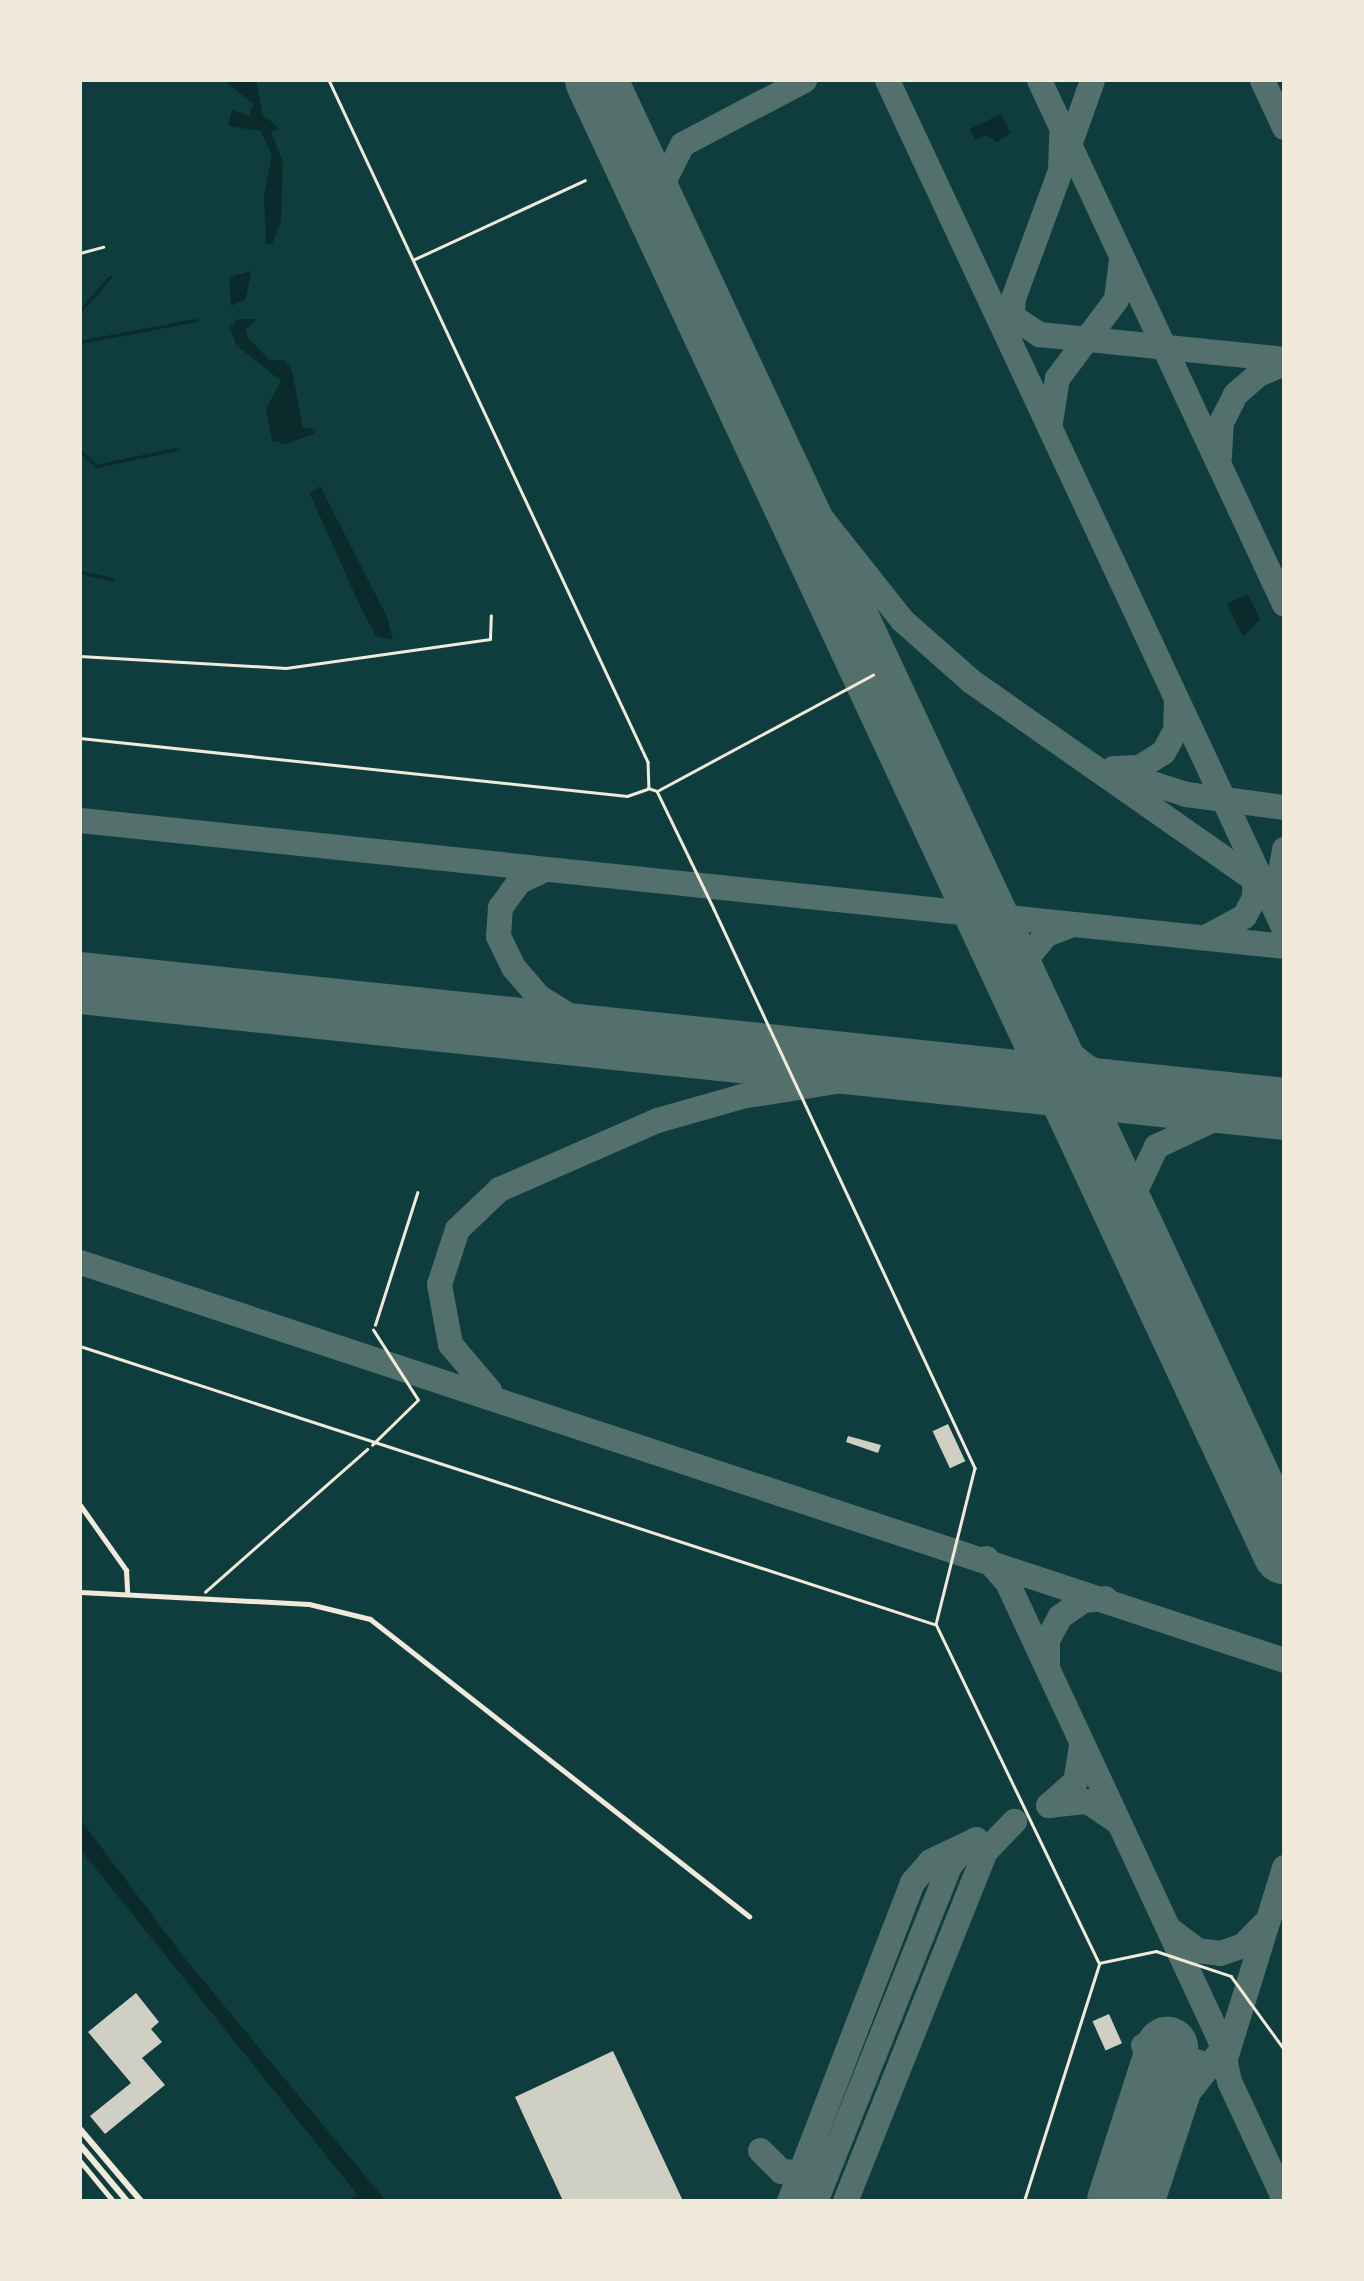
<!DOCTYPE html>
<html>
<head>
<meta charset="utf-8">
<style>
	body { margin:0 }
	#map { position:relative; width:1364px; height:2281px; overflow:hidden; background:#0f3d3e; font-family:"Golos Text",sans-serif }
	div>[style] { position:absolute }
	.water>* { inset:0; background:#0a2a2b }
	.stream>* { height:2.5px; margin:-1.25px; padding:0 1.25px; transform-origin:1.25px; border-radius:1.25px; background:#0a2a2b }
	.taxiway>* { height:25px; margin:-12.5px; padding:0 12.5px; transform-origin:12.5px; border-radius:12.5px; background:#53706d }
	.runway>* { height:62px; margin:-31px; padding:0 31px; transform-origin:31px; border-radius:31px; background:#53706d }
	.building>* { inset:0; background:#cfcfc3; transform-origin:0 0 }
	.path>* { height:2.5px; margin:-1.25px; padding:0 1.25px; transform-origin:1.25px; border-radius:1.25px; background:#f1e9da }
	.service>* { height:2.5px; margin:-1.25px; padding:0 1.25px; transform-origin:1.25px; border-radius:1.25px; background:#f1e9da }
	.minor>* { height:5px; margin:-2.5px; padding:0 2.5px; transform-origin:2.5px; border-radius:2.5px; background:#f1e9da }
	.secondary>* { height:6px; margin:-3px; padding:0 3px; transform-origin:3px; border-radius:3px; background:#f1e9da }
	span { translate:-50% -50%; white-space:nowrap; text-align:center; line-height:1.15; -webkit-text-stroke:8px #f1e9da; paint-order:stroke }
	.frame { position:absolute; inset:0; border:82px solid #f1e9da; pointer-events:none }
</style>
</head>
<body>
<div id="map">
	<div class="water">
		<div style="clip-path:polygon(224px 80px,256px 80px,263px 115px,279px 128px,271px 132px,283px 161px,281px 222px,272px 244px,266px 244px,264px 195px,272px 155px,261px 131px,228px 126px,232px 110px,249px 116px,253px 104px)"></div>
		<div style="clip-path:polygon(1001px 114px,1010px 133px,997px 142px,986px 135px,975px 140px,970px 129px)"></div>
		<div style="clip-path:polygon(251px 271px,246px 299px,231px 306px,229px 277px)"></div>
		<div style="clip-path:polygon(238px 319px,257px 319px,245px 330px,249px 339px,269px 360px,284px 360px,292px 370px,303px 428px,316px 429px,314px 434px,286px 444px,272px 441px,266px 409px,281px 381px,236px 345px,230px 327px)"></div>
		<div style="clip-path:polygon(320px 486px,387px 617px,393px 640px,376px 636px,360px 606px,310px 494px)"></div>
		<div style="clip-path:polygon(1248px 594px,1260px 620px,1243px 637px,1227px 604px)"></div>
		<div style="clip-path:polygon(80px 1819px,183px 1956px,386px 2201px,350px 2201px,357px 2194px,80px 1849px)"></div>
	</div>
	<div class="stream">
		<div style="left:80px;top:311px;width:45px;rotate:-48.6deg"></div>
		<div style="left:80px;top:342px;width:118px;rotate:-10.7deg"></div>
		<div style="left:80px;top:450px;width:23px;rotate:45deg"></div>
		<div style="left:96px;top:466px;width:83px;rotate:-11.9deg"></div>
		<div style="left:80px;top:572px;width:33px;rotate:12deg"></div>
	</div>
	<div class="taxiway">
		<div style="left:887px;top:80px;width:937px;rotate:64.94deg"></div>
		<div style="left:1039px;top:80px;width:578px;rotate:64.94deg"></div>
		<div style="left:1262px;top:80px;width:52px;rotate:64.9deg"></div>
		<div style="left:1066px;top:153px;width:77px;rotate:-70.4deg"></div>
		<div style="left:669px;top:235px;width:55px;rotate:-95.2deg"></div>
		<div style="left:664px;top:180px;width:40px;rotate:-63.4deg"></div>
		<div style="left:682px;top:144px;width:138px;rotate:-27.7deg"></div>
		<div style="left:690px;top:279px;width:231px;rotate:63deg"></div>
		<div style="left:795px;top:485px;width:172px;rotate:51.6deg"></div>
		<div style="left:902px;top:620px;width:92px;rotate:41.5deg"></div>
		<div style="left:971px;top:681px;width:358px;rotate:35deg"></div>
		<div style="left:999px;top:308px;width:48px;rotate:33deg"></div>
		<div style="left:1039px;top:334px;width:246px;rotate:5.8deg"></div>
		<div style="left:1010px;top:328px;width:30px;rotate:-84deg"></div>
		<div style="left:1013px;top:298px;width:136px;rotate:-69.8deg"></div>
		<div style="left:1060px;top:170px;width:38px;rotate:-88deg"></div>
		<div style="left:1050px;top:422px;width:45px;rotate:-81deg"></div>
		<div style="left:1057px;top:378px;width:99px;rotate:-53.2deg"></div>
		<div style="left:1116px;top:299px;width:40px;rotate:-82.9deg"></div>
		<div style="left:1219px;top:456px;width:34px;rotate:-87deg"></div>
		<div style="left:1221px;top:422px;width:31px;rotate:-63deg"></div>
		<div style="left:1235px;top:394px;width:30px;rotate:-41deg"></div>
		<div style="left:1258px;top:374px;width:28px;rotate:-23deg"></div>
		<div style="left:1113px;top:768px;width:26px;rotate:-2deg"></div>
		<div style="left:1139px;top:767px;width:28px;rotate:-32deg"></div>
		<div style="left:1163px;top:752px;width:25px;rotate:-61deg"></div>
		<div style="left:1175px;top:730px;width:29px;rotate:-88deg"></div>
		<div style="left:1114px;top:771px;width:76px;rotate:17.7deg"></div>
		<div style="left:1186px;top:794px;width:99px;rotate:7.6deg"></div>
		<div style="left:80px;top:820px;width:1211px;rotate:5.97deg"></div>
		<div style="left:545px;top:869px;width:29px;rotate:155deg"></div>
		<div style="left:519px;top:881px;width:32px;rotate:126deg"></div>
		<div style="left:500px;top:907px;width:29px;rotate:94deg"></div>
		<div style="left:498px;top:936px;width:34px;rotate:64deg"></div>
		<div style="left:513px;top:967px;width:38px;rotate:49deg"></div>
		<div style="left:538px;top:996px;width:44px;rotate:31.9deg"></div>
		<div style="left:575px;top:1019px;width:83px;rotate:16.9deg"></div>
		<div style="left:973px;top:886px;width:44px;rotate:43.2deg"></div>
		<div style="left:1275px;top:901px;width:53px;rotate:-80.2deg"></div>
		<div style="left:1207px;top:936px;width:42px;rotate:-28.4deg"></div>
		<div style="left:1244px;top:916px;width:21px;rotate:-62deg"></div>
		<div style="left:1254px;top:897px;width:25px;rotate:-88deg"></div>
		<div style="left:80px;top:985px;width:39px;rotate:3deg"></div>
		<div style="left:1027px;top:1003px;width:41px;rotate:55.9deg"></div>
		<div style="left:1050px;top:1037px;width:46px;rotate:38.9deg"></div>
		<div style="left:1086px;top:1066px;width:51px;rotate:25.6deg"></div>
		<div style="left:1132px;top:1088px;width:48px;rotate:12deg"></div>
		<div style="left:1028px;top:1003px;width:25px;rotate:-101deg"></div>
		<div style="left:1023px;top:978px;width:26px;rotate:-74deg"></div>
		<div style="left:1030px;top:953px;width:25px;rotate:-50deg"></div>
		<div style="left:1046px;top:934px;width:28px;rotate:-21deg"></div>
		<div style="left:1139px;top:1243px;width:53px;rotate:-94.3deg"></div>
		<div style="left:1135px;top:1190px;width:49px;rotate:-64.5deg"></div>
		<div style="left:1156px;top:1146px;width:61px;rotate:-25.3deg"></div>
		<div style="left:1211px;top:1120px;width:74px;rotate:-7.8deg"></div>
		<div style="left:80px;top:1262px;width:1268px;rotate:18.29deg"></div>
		<div style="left:489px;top:1390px;width:60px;rotate:-130.3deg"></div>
		<div style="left:450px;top:1344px;width:61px;rotate:-100.4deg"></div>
		<div style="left:439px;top:1284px;width:58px;rotate:-71.9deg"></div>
		<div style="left:457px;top:1229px;width:58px;rotate:-43.6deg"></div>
		<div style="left:499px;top:1189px;width:172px;rotate:-23.6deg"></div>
		<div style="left:657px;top:1120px;width:87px;rotate:-15.9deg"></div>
		<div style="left:741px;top:1096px;width:113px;rotate:-9.1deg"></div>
		<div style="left:853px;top:1078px;width:141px;rotate:0.4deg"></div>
		<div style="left:1259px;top:1499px;width:51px;rotate:60.4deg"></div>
		<div style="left:986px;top:1558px;width:32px;rotate:49deg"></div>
		<div style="left:1007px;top:1582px;width:505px;rotate:65.06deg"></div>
		<div style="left:1220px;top:2040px;width:42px;rotate:77.6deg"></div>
		<div style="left:1229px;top:2081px;width:130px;rotate:65deg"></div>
		<div style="left:1047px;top:1666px;width:26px;rotate:-90deg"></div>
		<div style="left:1047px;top:1640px;width:27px;rotate:-62deg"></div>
		<div style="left:1060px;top:1616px;width:28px;rotate:-35deg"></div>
		<div style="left:1083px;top:1600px;width:22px;rotate:-5deg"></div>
		<div style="left:1081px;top:1745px;width:36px;rotate:99deg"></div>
		<div style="left:1075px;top:1781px;width:36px;rotate:138deg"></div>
		<div style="left:1048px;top:1805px;width:39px;rotate:-6deg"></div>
		<div style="left:1087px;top:1801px;width:36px;rotate:34deg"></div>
		<div style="left:1172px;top:1931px;width:31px;rotate:37deg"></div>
		<div style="left:1197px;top:1950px;width:23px;rotate:7deg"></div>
		<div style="left:1220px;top:1953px;width:24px;rotate:-19deg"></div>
		<div style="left:1243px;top:1945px;width:29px;rotate:-46deg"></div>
		<div style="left:1143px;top:2045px;width:72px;rotate:16.9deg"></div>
		<div style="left:1212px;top:2066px;width:8px;rotate:-60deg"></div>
		<div style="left:1225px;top:2058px;width:200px;rotate:-72.8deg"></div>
		<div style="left:760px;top:2150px;width:30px;rotate:45deg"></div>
		<div style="left:781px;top:2171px;width:29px;rotate:4deg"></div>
		<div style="left:789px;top:2201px;width:342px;rotate:-68.9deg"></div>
		<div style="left:912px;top:1882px;width:28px;rotate:-49deg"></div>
		<div style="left:930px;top:1861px;width:51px;rotate:-25.6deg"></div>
		<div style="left:815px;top:2201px;width:361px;rotate:-68.2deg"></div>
		<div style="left:949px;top:1866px;width:24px;rotate:-52deg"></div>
		<div style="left:845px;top:2201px;width:377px;rotate:-68.2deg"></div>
		<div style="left:985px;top:1851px;width:42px;rotate:-46deg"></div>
		<div style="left:1152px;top:2201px;width:115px;rotate:-71.7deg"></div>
		<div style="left:1188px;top:2092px;width:63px;rotate:-52deg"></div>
	</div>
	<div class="runway">
		<div style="left:596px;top:80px;width:1626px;rotate:64.96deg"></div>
		<div style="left:80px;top:983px;width:1211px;rotate:5.97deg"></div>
		<div style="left:1118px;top:2201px;width:161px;rotate:-72.2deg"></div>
	</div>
	<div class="building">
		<div style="left:948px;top:1424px;width:41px;height:17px;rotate:65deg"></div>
		<div style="clip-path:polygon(848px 1436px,881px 1445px,878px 1453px,846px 1442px)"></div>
		<div style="clip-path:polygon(136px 1993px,159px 2022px,151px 2029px,162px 2042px,142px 2058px,165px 2085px,105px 2134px,90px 2116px,131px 2083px,88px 2032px)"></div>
		<div style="left:1109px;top:2014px;width:32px;height:18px;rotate:66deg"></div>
		<div style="clip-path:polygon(613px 2051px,660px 2152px,683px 2201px,563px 2201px,515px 2097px)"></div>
	</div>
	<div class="path">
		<div style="left:80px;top:253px;width:24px;rotate:-15deg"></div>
		<div style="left:80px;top:656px;width:206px;rotate:3.3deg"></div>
		<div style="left:286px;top:668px;width:206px;rotate:-8.1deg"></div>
		<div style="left:490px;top:639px;width:23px;rotate:-88deg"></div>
		<div style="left:375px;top:1325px;width:139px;rotate:-72.3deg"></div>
		<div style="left:205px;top:1592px;width:216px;rotate:-41.4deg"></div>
	</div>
	<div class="service">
		<div style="left:329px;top:80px;width:753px;rotate:64.93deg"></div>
		<div style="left:648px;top:762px;width:25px;rotate:88deg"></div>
		<div style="left:415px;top:259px;width:187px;rotate:-24.9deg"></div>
		<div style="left:80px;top:738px;width:550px;rotate:6.05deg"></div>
		<div style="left:627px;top:796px;width:21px;rotate:-19deg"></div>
		<div style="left:648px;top:788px;width:9px;rotate:18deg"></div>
		<div style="left:657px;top:791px;width:131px;rotate:64.2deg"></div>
		<div style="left:714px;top:909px;width:617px;rotate:64.97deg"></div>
		<div style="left:975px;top:1468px;width:161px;rotate:104deg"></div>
		<div style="left:936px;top:1624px;width:376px;rotate:64.3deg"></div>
		<div style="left:1099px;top:1963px;width:58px;rotate:-11.9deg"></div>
		<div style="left:1156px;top:1951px;width:79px;rotate:18.4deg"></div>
		<div style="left:1231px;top:1976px;width:90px;rotate:54deg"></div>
		<div style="left:659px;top:790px;width:243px;rotate:-28.3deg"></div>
		<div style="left:80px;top:1346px;width:898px;rotate:18.03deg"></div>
		<div style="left:372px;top:1445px;width:64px;rotate:-44.4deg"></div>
		<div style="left:418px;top:1400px;width:83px;rotate:-122.7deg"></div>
		<div style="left:1024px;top:2201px;width:249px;rotate:-72.4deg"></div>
	</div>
	<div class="minor">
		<div style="left:80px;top:1505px;width:80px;rotate:54.7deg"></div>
		<div style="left:126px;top:1570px;width:22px;rotate:87deg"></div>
		<div style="left:80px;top:1592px;width:229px;rotate:3deg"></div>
		<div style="left:309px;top:1604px;width:63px;rotate:13.8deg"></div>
		<div style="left:370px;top:1619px;width:482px;rotate:38.1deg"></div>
		<div style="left:80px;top:2161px;width:52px;rotate:50.5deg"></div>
	</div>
	<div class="secondary">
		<div style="left:80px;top:2129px;width:94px;rotate:49.7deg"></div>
		<div style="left:80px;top:2145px;width:73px;rotate:50deg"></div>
	</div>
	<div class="frame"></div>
</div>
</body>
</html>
